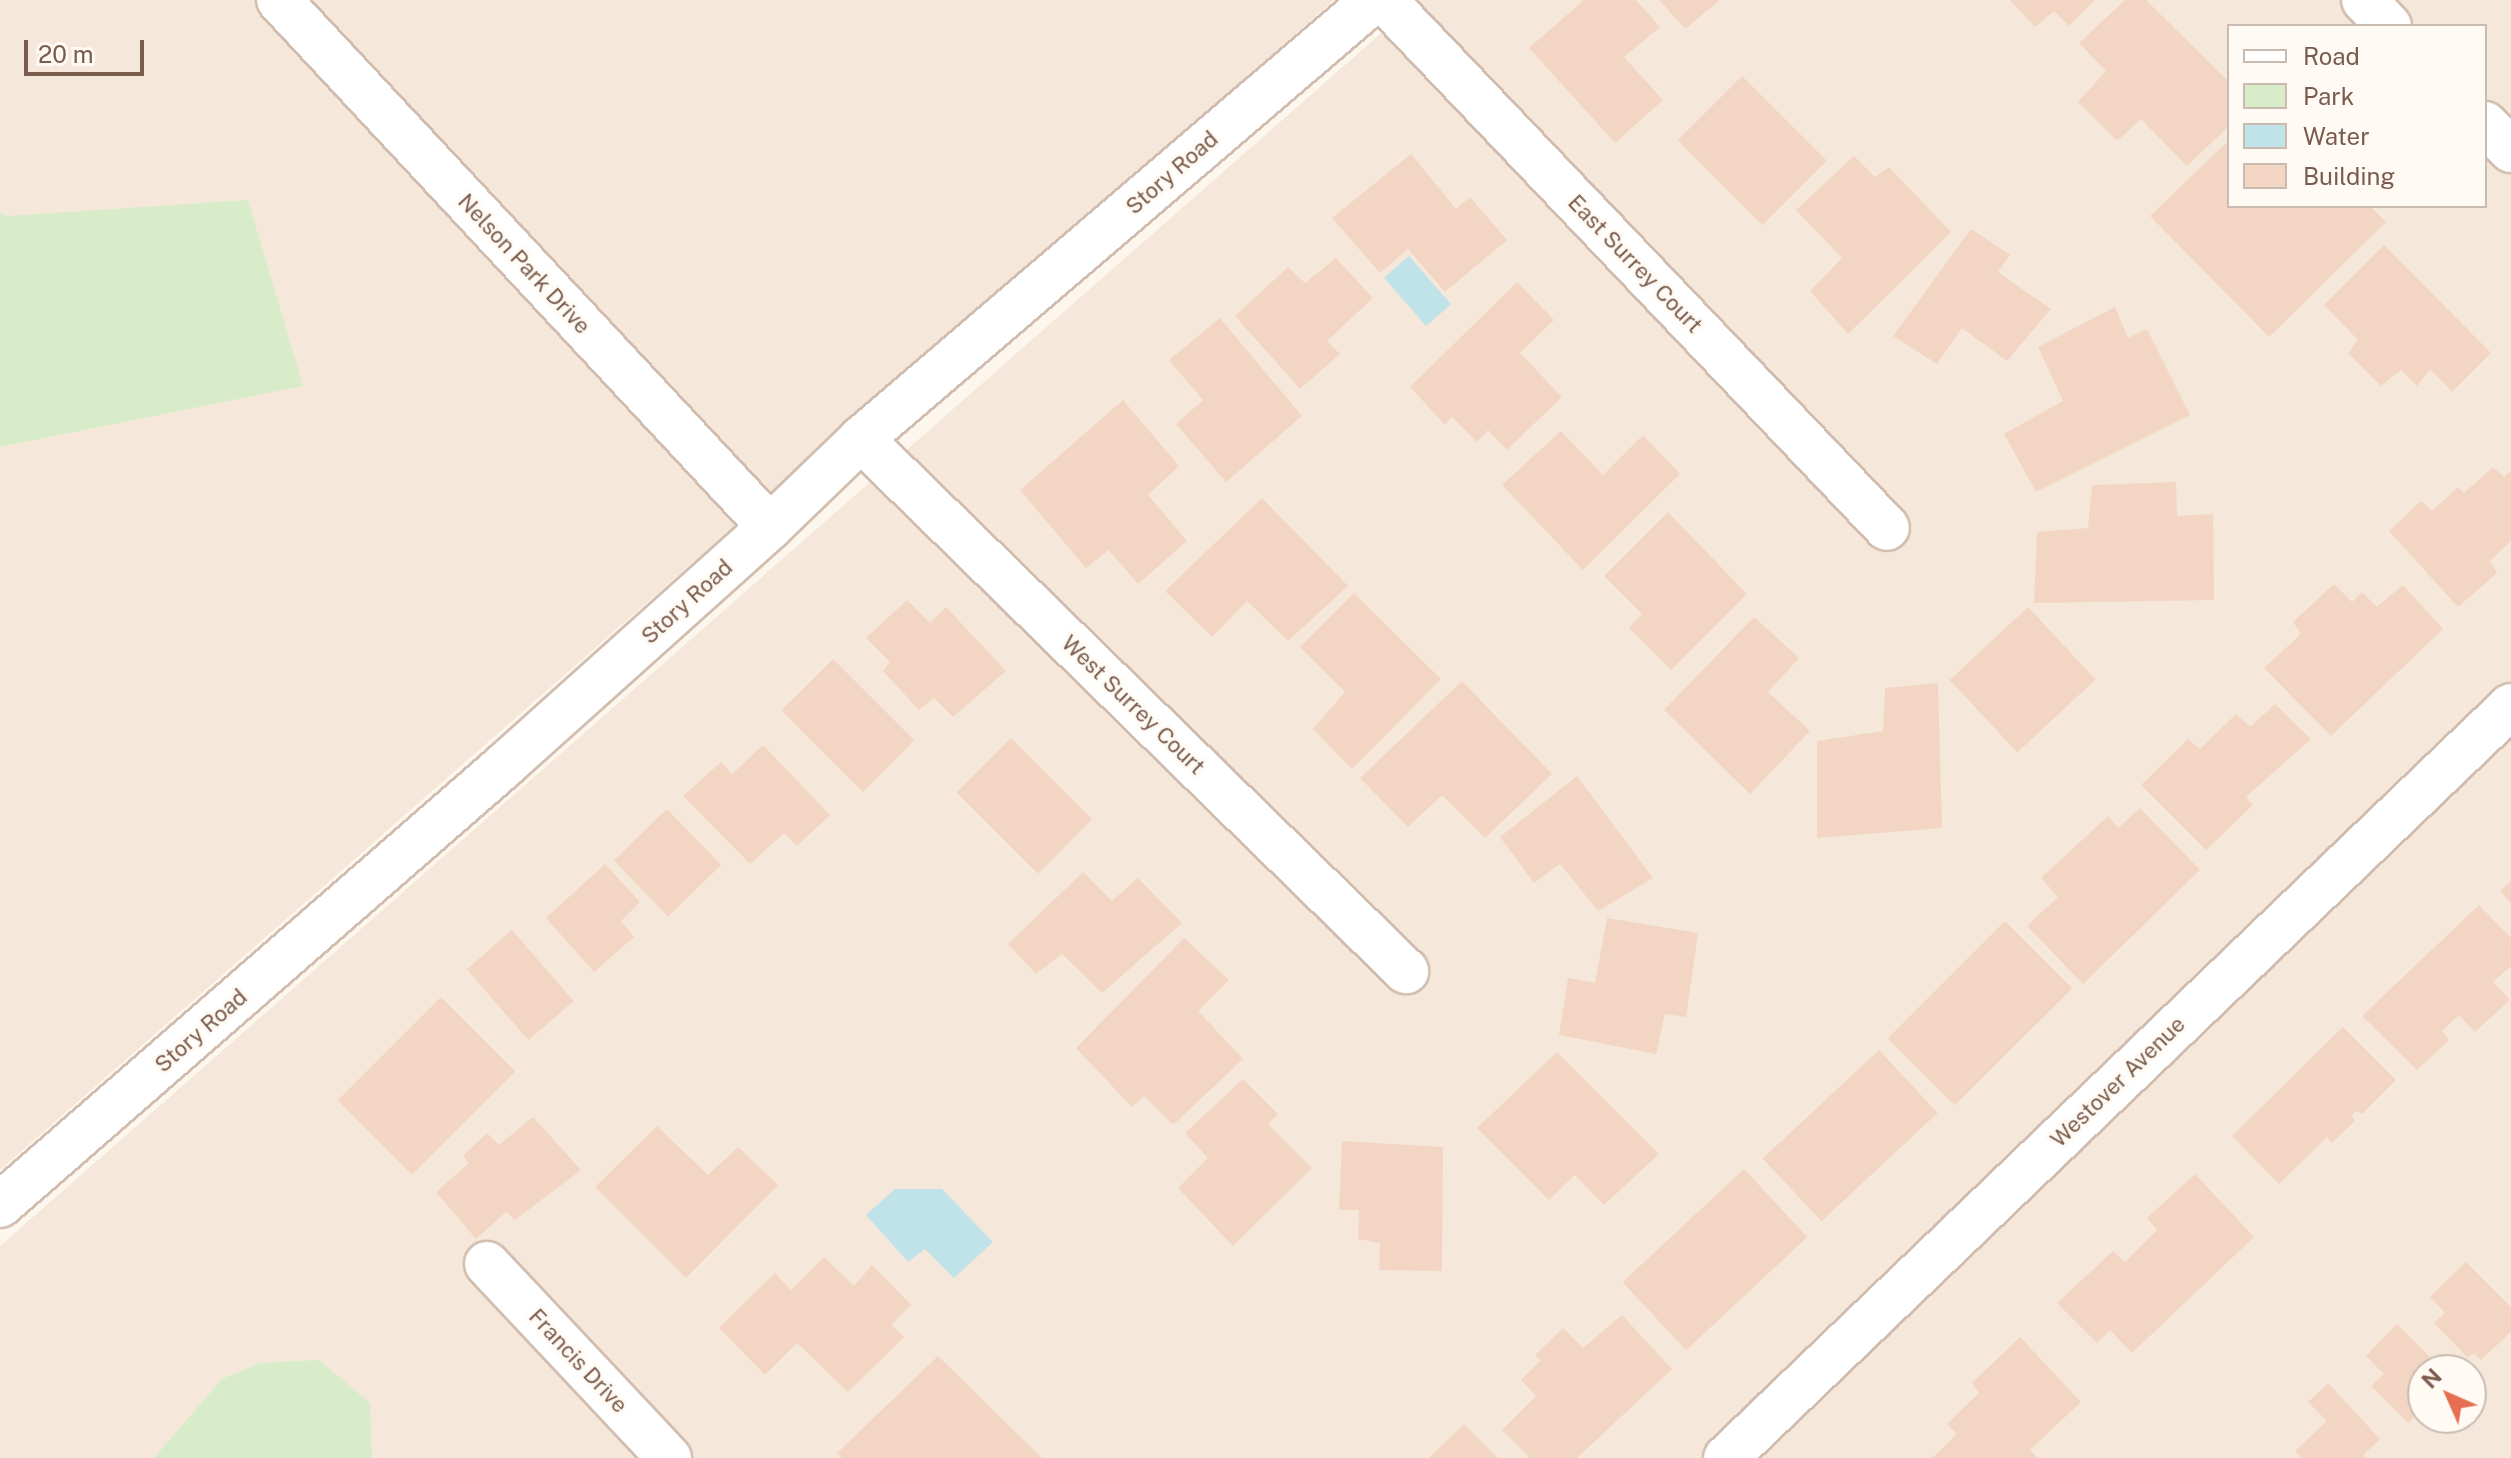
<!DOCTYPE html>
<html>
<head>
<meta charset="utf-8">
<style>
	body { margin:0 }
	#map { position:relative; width:2511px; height:1458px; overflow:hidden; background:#fdf6ec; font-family:"Public Sans",sans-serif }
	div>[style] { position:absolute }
	.residential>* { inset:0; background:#f5e8da }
	.green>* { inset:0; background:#d8ecc9 }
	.water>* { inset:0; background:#bfe3e8; transform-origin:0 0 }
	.building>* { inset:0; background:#f3d5c3; transform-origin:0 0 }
	.roads { filter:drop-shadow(2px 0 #d1beb0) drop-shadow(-2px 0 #d1beb0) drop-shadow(0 2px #d1beb0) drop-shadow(0 -2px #d1beb0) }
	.minor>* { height:44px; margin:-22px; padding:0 22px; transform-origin:22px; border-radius:22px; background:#fff }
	span { translate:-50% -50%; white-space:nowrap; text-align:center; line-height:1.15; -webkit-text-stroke:6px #fffaf3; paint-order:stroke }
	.street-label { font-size:22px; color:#7a5c4d }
	.legend { position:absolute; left:2227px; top:24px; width:260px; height:184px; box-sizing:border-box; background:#fffaf3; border:2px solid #cabbb1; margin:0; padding:10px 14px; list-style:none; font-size:24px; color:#7a5c4d }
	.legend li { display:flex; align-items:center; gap:16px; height:40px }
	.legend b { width:40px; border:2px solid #cabbb1 }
	.north { position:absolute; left:2407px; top:1354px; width:80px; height:80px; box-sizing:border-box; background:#fffaf3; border:2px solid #cabbb1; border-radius:50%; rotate:315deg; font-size:22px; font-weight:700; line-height:32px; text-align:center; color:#7a5c4d }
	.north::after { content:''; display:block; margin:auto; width:28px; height:36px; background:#e76f51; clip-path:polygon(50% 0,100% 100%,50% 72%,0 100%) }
	.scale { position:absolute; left:24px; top:40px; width:120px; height:36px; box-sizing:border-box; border:4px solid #7a5c4d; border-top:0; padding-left:10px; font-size:24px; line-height:28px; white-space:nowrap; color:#7a5c4d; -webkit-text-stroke:6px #fffaf3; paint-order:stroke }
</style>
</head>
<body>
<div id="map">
	<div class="residential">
		<div style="clip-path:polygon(0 0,1334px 0,0 1170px,0 447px,302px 385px,0 212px)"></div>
		<div style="clip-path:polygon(evenodd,1419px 0,2511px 0,2511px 1458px,0 1458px,0 1246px,1419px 0,2229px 26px,2485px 26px,2485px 206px,2229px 206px,2229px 26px,1419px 0,2423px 1370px,2471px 1370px,2471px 1418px,2423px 1418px,2423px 1370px)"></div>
	</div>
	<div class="green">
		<div style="clip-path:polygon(248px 200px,303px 386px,0 447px,0 212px,7px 216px)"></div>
		<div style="clip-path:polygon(319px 1360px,370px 1403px,372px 1458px,154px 1458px,222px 1379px,260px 1363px)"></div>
	</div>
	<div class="water">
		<div style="left:1409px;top:256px;width:64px;height:33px;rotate:49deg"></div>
		<div style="clip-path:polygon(895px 1189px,942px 1189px,993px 1242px,954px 1278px,925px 1249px,908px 1262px,866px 1215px)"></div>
	</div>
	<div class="building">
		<div style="clip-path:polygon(1584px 0,1636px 0,1660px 27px,1624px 57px,1663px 100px,1615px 143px,1529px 48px)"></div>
		<div style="clip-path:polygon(1659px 0,1720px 0,1685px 29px)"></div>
		<div style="clip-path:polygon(2010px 0,2095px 0,2069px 26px,2054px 11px,2035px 27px)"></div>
		<div style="clip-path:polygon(2125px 0,2146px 0,2229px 82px,2229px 126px,2187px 166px,2141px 119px,2117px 141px,2078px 102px,2106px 71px,2079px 43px)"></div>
		<div style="left:1742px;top:76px;width:120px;height:91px;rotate:45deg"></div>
		<div style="clip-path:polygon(2229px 140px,2229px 206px,2370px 206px,2386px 222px,2269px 337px,2150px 216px)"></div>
		<div style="clip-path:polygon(1411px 154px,1456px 209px,1470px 197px,1507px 240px,1445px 292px,1408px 249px,1380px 273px,1332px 218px)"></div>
		<div style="clip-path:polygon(1854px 156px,1875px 177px,1889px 167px,1951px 232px,1848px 334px,1810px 291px,1842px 258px,1796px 210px)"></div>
		<div style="clip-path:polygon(1971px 229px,2010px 255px,1998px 272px,2051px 309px,2007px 361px,1962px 328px,1937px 364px,1893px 336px)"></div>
		<div style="clip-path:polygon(2384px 245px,2491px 353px,2452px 392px,2430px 369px,2417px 386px,2401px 370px,2381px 386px,2348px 353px,2358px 340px,2324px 305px)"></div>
		<div style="clip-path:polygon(1336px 258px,1373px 298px,1327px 341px,1340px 354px,1300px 389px,1235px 316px,1288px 267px,1305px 283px)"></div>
		<div style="clip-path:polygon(1517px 282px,1554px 320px,1520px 353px,1562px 397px,1507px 450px,1488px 430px,1477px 442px,1452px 417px,1445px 425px,1410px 387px)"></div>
		<div style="clip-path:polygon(2115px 307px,2128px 338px,2147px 329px,2190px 415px,2036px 492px,2004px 434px,2063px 401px,2038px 347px)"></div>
		<div style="clip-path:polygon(1220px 318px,1302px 416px,1226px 482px,1176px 424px,1203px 400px,1169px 360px)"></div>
		<div style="clip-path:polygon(1123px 400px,1179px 466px,1148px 495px,1187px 541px,1138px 584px,1109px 550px,1086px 568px,1020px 490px)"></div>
		<div style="clip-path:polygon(1561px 431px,1603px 475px,1643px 435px,1680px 474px,1583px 570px,1502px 485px)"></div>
		<div style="clip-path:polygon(2493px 467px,2504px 477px,2511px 470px,2511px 541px,2490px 561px,2497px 573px,2458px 607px,2389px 531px,2421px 501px,2432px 511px,2458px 487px,2464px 493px)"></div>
		<div style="clip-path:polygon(2176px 482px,2177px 516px,2213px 514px,2214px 600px,2034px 603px,2037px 532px,2088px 528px,2092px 485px)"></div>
		<div style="clip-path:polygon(1262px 498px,1348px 586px,1288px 641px,1247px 601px,1212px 637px,1165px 591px)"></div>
		<div style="clip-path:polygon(1668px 512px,1747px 594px,1671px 670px,1629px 628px,1642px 614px,1604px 576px)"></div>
		<div style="clip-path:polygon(2334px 584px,2352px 602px,2362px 592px,2377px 607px,2403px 585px,2443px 629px,2331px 736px,2264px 668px,2301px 634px,2293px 622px)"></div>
		<div style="clip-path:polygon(1354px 593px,1441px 679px,1352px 769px,1313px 729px,1345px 692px,1300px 647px)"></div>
		<div style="clip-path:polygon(907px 600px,930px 623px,946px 607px,1006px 671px,953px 717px,934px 698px,919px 710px,883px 671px,890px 662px,866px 638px)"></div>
		<div style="left:2028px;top:607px;width:99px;height:107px;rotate:47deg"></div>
		<div style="clip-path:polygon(1754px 617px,1799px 658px,1768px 692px,1810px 731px,1750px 794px,1664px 710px)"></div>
		<div style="left:833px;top:659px;width:115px;height:73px;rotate:45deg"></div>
		<div style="clip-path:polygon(1462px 681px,1552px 774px,1485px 838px,1442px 795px,1408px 827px,1360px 778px)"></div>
		<div style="clip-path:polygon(1938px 683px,1942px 828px,1817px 838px,1817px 741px,1883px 731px,1885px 688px)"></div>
		<div style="clip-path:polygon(2275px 704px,2311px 739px,2246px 797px,2253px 805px,2206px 850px,2141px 785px,2188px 739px,2200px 749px,2236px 714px,2250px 727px)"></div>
		<div style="left:1011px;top:738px;width:115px;height:77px;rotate:45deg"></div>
		<div style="clip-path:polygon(763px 745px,830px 815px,797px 846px,784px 833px,750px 864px,683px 796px,721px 762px,732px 774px)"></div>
		<div style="clip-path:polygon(1577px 776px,1653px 878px,1598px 911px,1560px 864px,1534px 883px,1500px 837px)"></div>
		<div style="clip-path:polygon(2140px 808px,2200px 870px,2083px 984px,2027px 926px,2058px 897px,2041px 878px,2108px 816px,2118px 828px)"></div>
		<div style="left:667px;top:809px;width:78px;height:74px;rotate:46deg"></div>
		<div style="clip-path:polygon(605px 864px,640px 902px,621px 921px,634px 937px,594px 972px,546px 918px)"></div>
		<div style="clip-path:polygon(1083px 872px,1112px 901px,1138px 878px,1182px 923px,1102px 993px,1062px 954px,1036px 974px,1008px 944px)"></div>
		<div style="clip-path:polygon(2511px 881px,2511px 903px,2500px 891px)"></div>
		<div style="clip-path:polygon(2479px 905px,2511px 938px,2511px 966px,2493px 982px,2510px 1000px,2475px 1032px,2459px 1015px,2442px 1031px,2449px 1040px,2417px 1070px,2362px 1016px)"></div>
		<div style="clip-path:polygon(1607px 918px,1698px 933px,1686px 1017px,1665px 1014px,1656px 1054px,1559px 1035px,1568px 978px,1595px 983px)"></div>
		<div style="left:2005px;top:921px;width:95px;height:166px;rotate:45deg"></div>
		<div style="left:512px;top:930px;width:94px;height:60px;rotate:49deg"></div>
		<div style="clip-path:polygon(1184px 938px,1229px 980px,1198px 1011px,1243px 1059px,1173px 1125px,1144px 1096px,1132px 1107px,1076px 1048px)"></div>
		<div style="left:441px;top:997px;width:105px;height:146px;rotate:45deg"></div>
		<div style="clip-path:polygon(2343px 1027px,2396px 1080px,2362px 1114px,2356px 1111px,2352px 1116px,2355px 1121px,2332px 1143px,2327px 1137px,2279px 1184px,2232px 1136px)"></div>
		<div style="left:1879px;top:1050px;width:86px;height:159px;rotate:47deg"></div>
		<div style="clip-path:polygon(1557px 1052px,1659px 1154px,1604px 1205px,1575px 1175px,1549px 1200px,1477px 1128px)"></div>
		<div style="clip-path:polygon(1243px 1079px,1278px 1114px,1268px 1124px,1312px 1168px,1233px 1246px,1178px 1188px,1208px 1158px,1185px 1133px)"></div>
		<div style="clip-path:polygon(533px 1117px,581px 1170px,515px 1220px,506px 1212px,476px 1239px,436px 1192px,469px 1163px,463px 1156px,487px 1133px,499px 1145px)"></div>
		<div style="clip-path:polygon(657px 1126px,708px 1175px,738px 1147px,778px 1185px,686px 1278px,595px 1187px)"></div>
		<div style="clip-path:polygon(1342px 1141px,1443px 1147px,1442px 1271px,1379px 1270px,1380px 1243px,1358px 1239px,1359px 1210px,1339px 1210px)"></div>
		<div style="left:1744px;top:1169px;width:93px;height:166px;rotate:47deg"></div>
		<div style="clip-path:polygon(2195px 1174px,2254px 1237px,2132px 1353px,2110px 1330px,2097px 1343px,2057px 1303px,2113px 1251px,2125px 1262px,2157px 1230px,2147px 1218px)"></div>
		<div style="clip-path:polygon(824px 1257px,854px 1286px,872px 1265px,911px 1305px,891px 1325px,904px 1337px,848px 1392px,797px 1343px,765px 1375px,719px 1328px,775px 1273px,791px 1290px)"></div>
		<div style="clip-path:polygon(2466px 1262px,2511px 1307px,2511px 1332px,2481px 1360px,2474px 1353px,2468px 1358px,2434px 1323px,2445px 1313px,2430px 1297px)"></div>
		<div style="clip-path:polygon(1622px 1315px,1672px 1369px,1577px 1458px,1530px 1458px,1502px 1430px,1536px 1396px,1521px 1380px,1541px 1360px,1535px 1355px,1563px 1328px,1583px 1348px)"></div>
		<div style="clip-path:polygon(2397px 1324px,2443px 1370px,2423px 1370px,2423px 1408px,2408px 1423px,2371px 1386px,2384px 1374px,2366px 1356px)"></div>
		<div style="clip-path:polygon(2020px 1337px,2081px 1402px,2030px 1450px,2038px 1458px,1932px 1458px,1957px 1434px,1947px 1424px,1979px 1393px,1972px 1383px)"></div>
		<div style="clip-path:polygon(938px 1356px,1042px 1458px,842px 1458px,837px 1453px)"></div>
		<div style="clip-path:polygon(2328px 1383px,2380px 1439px,2363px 1455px,2366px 1458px,2302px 1458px,2295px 1451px,2327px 1421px,2308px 1402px)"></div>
		<div style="clip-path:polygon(1464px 1424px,1498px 1458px,1429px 1458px)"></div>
	</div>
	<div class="roads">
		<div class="minor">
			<div style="left:279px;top:0;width:720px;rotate:47.03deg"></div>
			<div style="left:1384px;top:0;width:729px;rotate:46.39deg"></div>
			<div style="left:2364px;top:0;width:36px;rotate:46deg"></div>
			<div style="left:2485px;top:124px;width:37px;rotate:45deg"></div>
			<div style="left:861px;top:439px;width:762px;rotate:44.31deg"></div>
			<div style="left:0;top:1205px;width:671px;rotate:-41.07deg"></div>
			<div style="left:506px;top:764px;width:355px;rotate:-41.9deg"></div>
			<div style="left:770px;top:527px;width:127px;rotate:-44deg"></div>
			<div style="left:861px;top:439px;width:675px;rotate:-40.56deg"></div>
			<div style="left:487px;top:1264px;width:266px;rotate:46.8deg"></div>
			<div style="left:1726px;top:1458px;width:1087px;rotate:-43.77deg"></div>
		</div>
	</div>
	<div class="street-label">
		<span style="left:1172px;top:173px;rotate:-41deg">Story Road</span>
		<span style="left:524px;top:264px;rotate:47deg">Nelson Park Drive</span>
		<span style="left:1635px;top:264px;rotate:46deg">East Surrey Court</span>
		<span style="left:687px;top:602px;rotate:-42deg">Story Road</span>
		<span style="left:1133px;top:705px;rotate:44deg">West Surrey Court</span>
		<span style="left:201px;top:1031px;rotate:-41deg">Story Road</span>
		<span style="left:2118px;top:1082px;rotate:-44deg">Westover Avenue</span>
		<span style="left:578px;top:1361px;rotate:47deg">Francis Drive</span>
	</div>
	<ul class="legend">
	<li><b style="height:10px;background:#fff"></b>Road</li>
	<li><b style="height:22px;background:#d8ecc9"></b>Park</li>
	<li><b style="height:22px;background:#bfe3e8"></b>Water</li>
	<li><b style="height:22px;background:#f3d5c3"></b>Building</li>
	</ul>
	<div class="north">N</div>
	<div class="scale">20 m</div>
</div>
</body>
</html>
